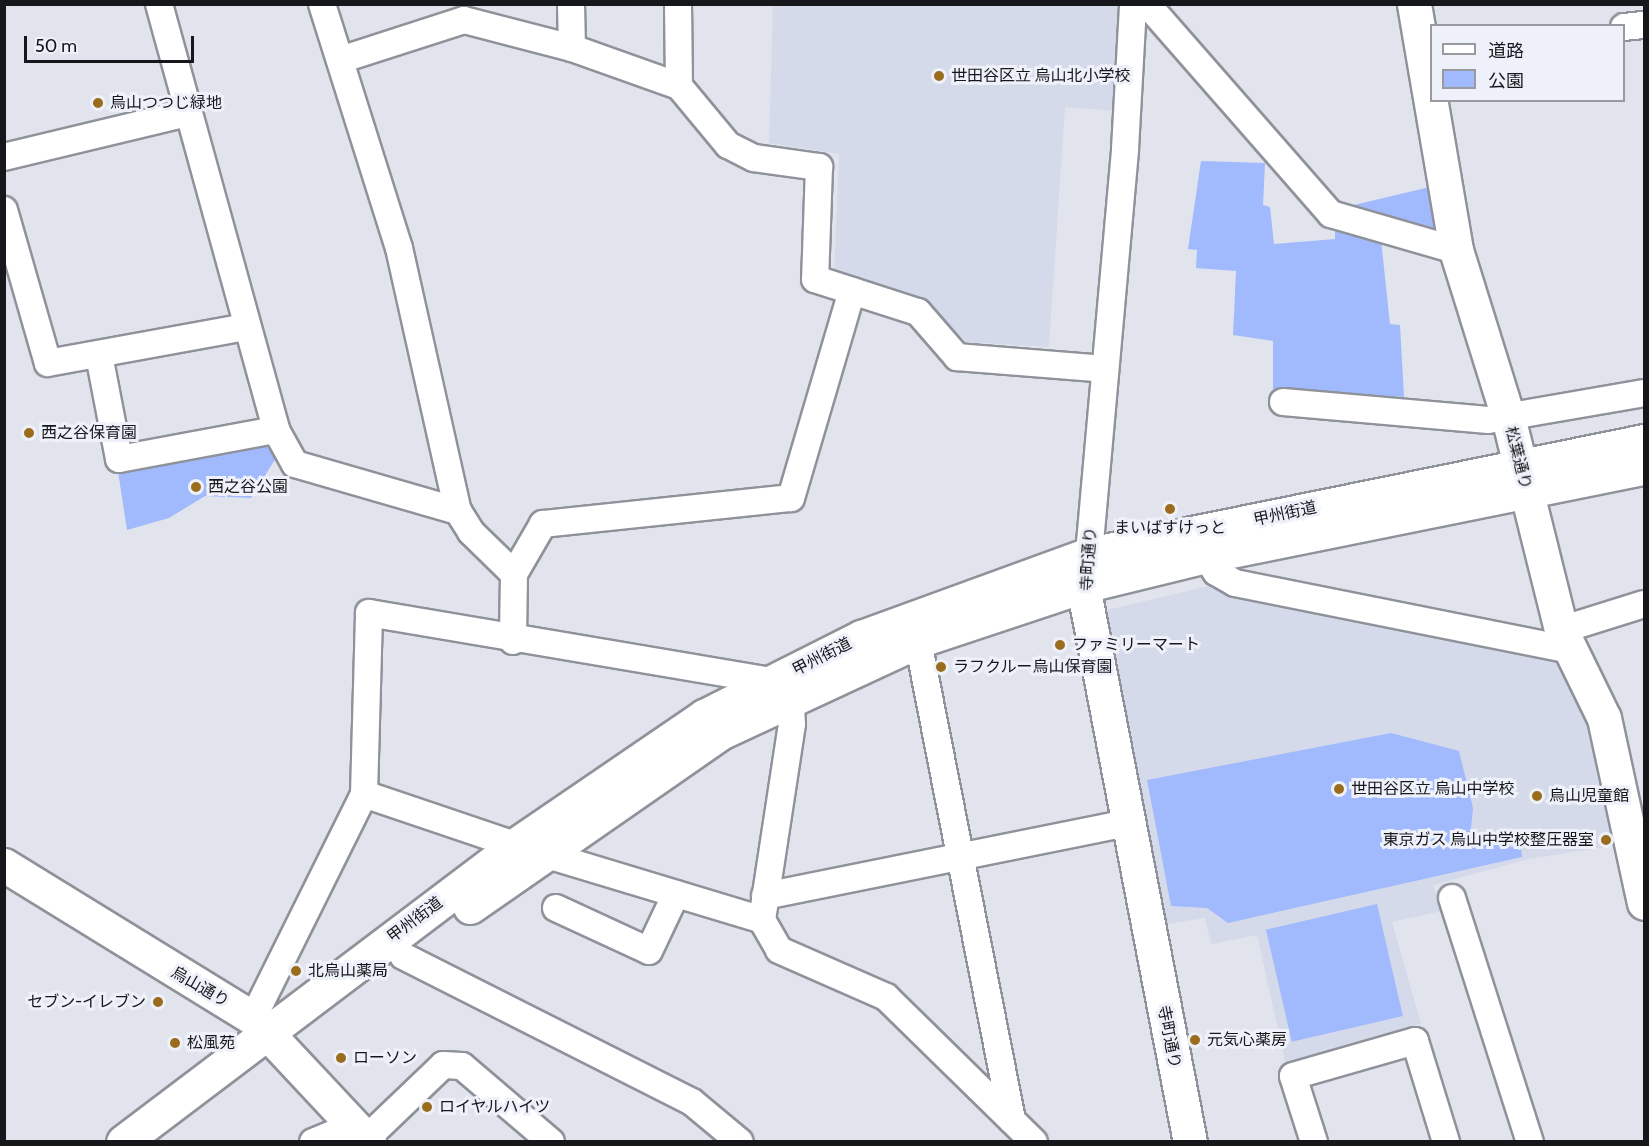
<!DOCTYPE html>
<html>
<head>
<meta charset="utf-8">
<style>
	body { margin:0 }
	#map { position:relative; width:1649px; height:1146px; overflow:hidden; background:#e1e4ec; font-family:Cabin,"Noto Sans JP",sans-serif }
	div>[style] { position:absolute }
	.built>* { inset:0; background:#d4dae9 }
	.green>* { inset:0; background:#a1b9fd; transform-origin:0 0 }
	.roads { filter:drop-shadow(2px 0 #8f929a) drop-shadow(-2px 0 #8f929a) drop-shadow(0 2px #8f929a) drop-shadow(0 -2px #8f929a) }
	.street>* { height:26px; margin:-13px; padding:0 13px; transform-origin:13px; border-radius:13px; background:#fff }
	.secondary>* { height:33px; margin:-16.5px; padding:0 16.5px; transform-origin:16.5px; border-radius:16.5px; background:#fff }
	.highway>* { height:33px; margin:-16.5px; padding:0 16.5px; transform-origin:16.5px; border-radius:16.5px; background:#fff }
	.dots>* { width:16px; height:16px; translate:-50% -50%; box-sizing:border-box; border:3px solid #eef1f9; border-radius:50% }
	span { translate:-50% -50%; white-space:nowrap; text-align:center; line-height:1.15; -webkit-text-stroke:6px #eef1f9; paint-order:stroke }
	.poi-label { font-size:16px; color:#16171a }
	.left { translate:0 -50%; text-align:left }
	.right { translate:-100% -50%; text-align:right }
	.street-label { font-size:16px; color:#16171a }
	.frame { position:absolute; inset:0; border:6px solid #16171a; pointer-events:none }
	.legend { position:absolute; left:1430px; top:24px; width:195px; height:78px; box-sizing:border-box; background:#eef1f9; border:2px solid #989aa0; margin:0; padding:8px 10px; list-style:none; font-size:18px; color:#16171a }
	.legend li { display:flex; align-items:center; gap:12px; height:30px }
	.legend b { width:30px; border:2px solid #989aa0 }
	.scale { position:absolute; left:24px; top:36px; width:170px; height:27px; box-sizing:border-box; border:3px solid #16171a; border-top:0; padding-left:8px; font-size:18px; line-height:21px; white-space:nowrap; color:#16171a; -webkit-text-stroke:4px #eef1f9; paint-order:stroke }
</style>
</head>
<body>
<div id="map">
	<div class="built">
		<div style="clip-path:polygon(773px 5px,1123px 5px,1117px 111px,1065px 107px,1049px 347px,967px 342px,923px 300px,834px 274px,839px 154px,769px 143px)"></div>
		<div style="clip-path:polygon(1213px 585px,1554px 656px,1591px 719px,1619px 845px,1529px 859px,1433px 885px,1442px 911px,1392px 922px,1421px 1024px,1286px 1065px,1257px 935px,1211px 944px,1205px 918px,1167px 924px,1107px 610px)"></div>
	</div>
	<div class="green">
		<div style="clip-path:polygon(1201px 161px,1265px 163px,1263px 205px,1270px 207px,1274px 244px,1335px 239px,1335px 225px,1381px 240px,1390px 324px,1400px 325px,1404px 397px,1273px 389px,1273px 341px,1233px 335px,1236px 271px,1196px 268px,1197px 250px,1188px 249px)"></div>
		<div style="clip-path:polygon(1430px 187px,1443px 237px,1337px 209px)"></div>
		<div style="clip-path:polygon(266px 437px,279px 453px,251px 498px,205px 496px,169px 518px,127px 530px,117px 465px)"></div>
		<div style="clip-path:polygon(1391px 733px,1459px 751px,1473px 808px,1470px 838px,1521px 849px,1522px 857px,1228px 923px,1207px 908px,1171px 906px,1147px 780px)"></div>
		<div style="left:1377px;top:904px;width:115px;height:114px;rotate:77deg"></div>
	</div>
	<div class="roads">
		<div class="street">
			<div style="left:159px;top:4px;width:442px;rotate:74.6deg"></div>
			<div style="left:276px;top:430px;width:39px;rotate:61deg"></div>
			<div style="left:295px;top:464px;width:170px;rotate:16.1deg"></div>
			<div style="left:322px;top:4px;width:256px;rotate:72.5deg"></div>
			<div style="left:399px;top:248px;width:270px;rotate:77.4deg"></div>
			<div style="left:458px;top:511px;width:25px;rotate:58deg"></div>
			<div style="left:471px;top:532px;width:60px;rotate:44.3deg"></div>
			<div style="left:514px;top:574px;width:67px;rotate:90.9deg"></div>
			<div style="left:571px;top:4px;width:44px;rotate:88.7deg"></div>
			<div style="left:678px;top:4px;width:82px;rotate:89.3deg"></div>
			<div style="left:679px;top:86px;width:77px;rotate:50.3deg"></div>
			<div style="left:728px;top:145px;width:29px;rotate:27deg"></div>
			<div style="left:754px;top:158px;width:66px;rotate:7.9deg"></div>
			<div style="left:819px;top:167px;width:112px;rotate:92deg"></div>
			<div style="left:815px;top:279px;width:108px;rotate:17.8deg"></div>
			<div style="left:918px;top:312px;width:60px;rotate:49.1deg"></div>
			<div style="left:957px;top:357px;width:148px;rotate:4.6deg"></div>
			<div style="left:1147px;top:4px;width:279px;rotate:48.8deg"></div>
			<div style="left:1331px;top:214px;width:130px;rotate:16.1deg"></div>
			<div style="left:1624px;top:27px;width:20px;rotate:-6deg"></div>
			<div style="left:340px;top:60px;width:130px;rotate:-17.9deg"></div>
			<div style="left:464px;top:20px;width:112px;rotate:14.5deg"></div>
			<div style="left:572px;top:48px;width:114px;rotate:19.6deg"></div>
			<div style="left:4px;top:157px;width:188px;rotate:-13.5deg"></div>
			<div style="left:4px;top:210px;width:159px;rotate:74deg"></div>
			<div style="left:48px;top:363px;width:202px;rotate:-10.3deg"></div>
			<div style="left:99px;top:355px;width:106px;rotate:79.1deg"></div>
			<div style="left:119px;top:459px;width:160px;rotate:-10.5deg"></div>
			<div style="left:1283px;top:402px;width:206px;rotate:5deg"></div>
			<div style="left:1488px;top:420px;width:158px;rotate:-9.8deg"></div>
			<div style="left:1089px;top:554px;width:407px;rotate:-84.9deg"></div>
			<div style="left:1125px;top:149px;width:145px;rotate:-86.8deg"></div>
			<div style="left:1206px;top:556px;width:19px;rotate:58deg"></div>
			<div style="left:1216px;top:572px;width:22px;rotate:30deg"></div>
			<div style="left:1235px;top:583px;width:341px;rotate:11.3deg"></div>
			<div style="left:514px;top:574px;width:58px;rotate:-59.9deg"></div>
			<div style="left:543px;top:524px;width:249px;rotate:-6deg"></div>
			<div style="left:791px;top:498px;width:216px;rotate:-73.6deg"></div>
			<div style="left:1561px;top:630px;width:87px;rotate:-17.4deg"></div>
			<div style="left:918px;top:641px;width:488px;rotate:78.9deg"></div>
			<div style="left:791px;top:701px;width:23px;rotate:88deg"></div>
			<div style="left:792px;top:724px;width:198px;rotate:98.7deg"></div>
			<div style="left:762px;top:920px;width:34px;rotate:60deg"></div>
			<div style="left:779px;top:950px;width:117px;rotate:23.7deg"></div>
			<div style="left:886px;top:997px;width:207px;rotate:44.4deg"></div>
			<div style="left:364px;top:794px;width:159px;rotate:18.7deg"></div>
			<div style="left:544px;top:854px;width:228px;rotate:16.8deg"></div>
			<div style="left:765px;top:896px;width:368px;rotate:-11.4deg"></div>
			<div style="left:1452px;top:898px;width:256px;rotate:72.3deg"></div>
			<div style="left:556px;top:908px;width:102px;rotate:24.8deg"></div>
			<div style="left:649px;top:951px;width:63px;rotate:-64.7deg"></div>
			<div style="left:403px;top:956px;width:324px;rotate:26.8deg"></div>
			<div style="left:692px;top:1102px;width:62px;rotate:39.8deg"></div>
			<div style="left:253px;top:1018px;width:250px;rotate:-63.6deg"></div>
			<div style="left:364px;top:794px;width:181px;rotate:-88.4deg"></div>
			<div style="left:369px;top:613px;width:410px;rotate:9.6deg"></div>
			<div style="left:367px;top:1138px;width:105px;rotate:-43.8deg"></div>
			<div style="left:443px;top:1065px;width:19px;rotate:3deg"></div>
			<div style="left:462px;top:1066px;width:117px;rotate:40.5deg"></div>
			<div style="left:313px;top:1142px;width:44px;rotate:-22.5deg"></div>
			<div style="left:1314px;top:1142px;width:69px;rotate:-107.7deg"></div>
			<div style="left:1293px;top:1076px;width:127px;rotate:-16deg"></div>
			<div style="left:1415px;top:1041px;width:106px;rotate:72.9deg"></div>
		</div>
		<div class="secondary">
			<div style="left:1414px;top:4px;width:250px;rotate:80.3deg"></div>
			<div style="left:1456px;top:250px;width:175px;rotate:72.7deg"></div>
			<div style="left:1508px;top:417px;width:219px;rotate:76deg"></div>
			<div style="left:1561px;top:630px;width:98px;rotate:64deg"></div>
			<div style="left:1604px;top:718px;width:189px;rotate:77.8deg"></div>
			<div style="left:1088px;top:559px;width:27px;rotate:100deg"></div>
			<div style="left:1083px;top:586px;width:566px;rotate:79.11deg"></div>
			<div style="left:4px;top:865px;width:292px;rotate:31.6deg"></div>
			<div style="left:253px;top:1018px;width:170px;rotate:46.9deg"></div>
		</div>
		<div class="highway">
			<div style="left:470px;top:907px;width:305px;rotate:-34.8deg"></div>
			<div style="left:720px;top:733px;width:218px;rotate:-24.9deg"></div>
			<div style="left:918px;top:641px;width:174px;rotate:-18.4deg"></div>
			<div style="left:1083px;top:586px;width:127px;rotate:-13.7deg"></div>
			<div style="left:1206px;top:556px;width:447px;rotate:-11.4deg"></div>
			<div style="left:123px;top:1142px;width:492px;rotate:-37.1deg"></div>
			<div style="left:515px;top:845px;width:229px;rotate:-34.3deg"></div>
			<div style="left:704px;top:716px;width:176px;rotate:-26.7deg"></div>
			<div style="left:861px;top:637px;width:243px;rotate:-20deg"></div>
			<div style="left:1089px;top:554px;width:566px;rotate:-11.51deg"></div>
		</div>
	</div>
	<div class="dots">
		<div style="left:939px;top:76px;background:#9a6d1d"></div>
		<div style="left:98px;top:103px;background:#9a6d1d"></div>
		<div style="left:29px;top:433px;background:#9a6d1d"></div>
		<div style="left:196px;top:487px;background:#9a6d1d"></div>
		<div style="left:1170px;top:509px;background:#9a6d1d"></div>
		<div style="left:1060px;top:645px;background:#9a6d1d"></div>
		<div style="left:941px;top:667px;background:#9a6d1d"></div>
		<div style="left:1339px;top:789px;background:#9a6d1d"></div>
		<div style="left:1537px;top:796px;background:#9a6d1d"></div>
		<div style="left:1606px;top:840px;background:#9a6d1d"></div>
		<div style="left:296px;top:971px;background:#9a6d1d"></div>
		<div style="left:158px;top:1002px;background:#9a6d1d"></div>
		<div style="left:1195px;top:1040px;background:#9a6d1d"></div>
		<div style="left:175px;top:1043px;background:#9a6d1d"></div>
		<div style="left:341px;top:1058px;background:#9a6d1d"></div>
		<div style="left:427px;top:1107px;background:#9a6d1d"></div>
	</div>
	<div class="poi-label">
		<span class="left" style="left:951px;top:76px">世田谷区立 烏山北小学校</span>
		<span class="left" style="left:110px;top:103px">烏山つつじ緑地</span>
		<span class="left" style="left:41px;top:433px">西之谷保育園</span>
		<span class="left" style="left:208px;top:487px">西之谷公園</span>
		<span style="left:1170px;top:528px">まいばすけっと</span>
		<span class="left" style="left:1072px;top:645px">ファミリーマート</span>
		<span class="left" style="left:953px;top:667px">ラフクルー烏山保育園</span>
		<span class="left" style="left:1351px;top:789px">世田谷区立 烏山中学校</span>
		<span class="left" style="left:1549px;top:796px">烏山児童館</span>
		<span class="right" style="left:1594px;top:840px">東京ガス 烏山中学校整圧器室</span>
		<span class="left" style="left:308px;top:971px">北烏山薬局</span>
		<span class="right" style="left:146px;top:1002px">セブン-イレブン</span>
		<span class="left" style="left:1207px;top:1040px">元気心薬房</span>
		<span class="left" style="left:187px;top:1043px">松風苑</span>
		<span class="left" style="left:353px;top:1058px">ローソン</span>
		<span class="left" style="left:439px;top:1107px">ロイヤルハイツ</span>
	</div>
	<div class="street-label">
		<span style="left:1518px;top:458px;rotate:76deg">松葉通り</span>
		<span style="left:1285px;top:514px;rotate:-12deg">甲州街道</span>
		<span style="left:1089px;top:559px;rotate:-86deg">寺町通り</span>
		<span style="left:822px;top:657px;rotate:-27deg">甲州街道</span>
		<span style="left:415px;top:920px;rotate:-37deg">甲州街道</span>
		<span style="left:200px;top:987px;rotate:30deg">烏山通り</span>
		<span style="left:1169px;top:1037px;rotate:79deg">寺町通り</span>
	</div>
	<div class="frame"></div>
	<ul class="legend">
	<li><b style="height:8px;background:#fff"></b>道路</li>
	<li><b style="height:16px;background:#a1b9fd"></b>公園</li>
	</ul>
	<div class="scale">50 m</div>
</div>
</body>
</html>
